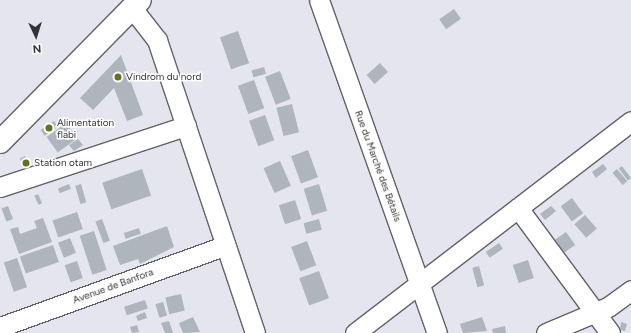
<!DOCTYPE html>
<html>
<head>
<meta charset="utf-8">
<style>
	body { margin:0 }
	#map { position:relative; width:631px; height:333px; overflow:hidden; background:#e5e5ef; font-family:Figtree,sans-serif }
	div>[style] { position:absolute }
	.building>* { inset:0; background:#aeb5bc; transform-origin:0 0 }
	.roads { filter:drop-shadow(1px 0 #61626a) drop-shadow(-1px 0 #61626a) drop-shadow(0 1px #61626a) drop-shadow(0 -1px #61626a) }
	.minor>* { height:19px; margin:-9.5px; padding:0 9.5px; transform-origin:9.5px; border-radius:9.5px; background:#fff }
	.major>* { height:22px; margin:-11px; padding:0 11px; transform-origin:11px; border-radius:11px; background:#fff }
	.dots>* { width:11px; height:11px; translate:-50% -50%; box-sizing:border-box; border:2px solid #fff; border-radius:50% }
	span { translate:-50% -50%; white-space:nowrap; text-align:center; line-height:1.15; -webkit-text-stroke:3px #fff; paint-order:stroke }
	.poi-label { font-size:10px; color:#323336 }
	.left { translate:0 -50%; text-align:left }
	.street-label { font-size:10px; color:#323336 }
	.north { position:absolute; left:16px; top:16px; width:40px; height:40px; -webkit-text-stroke:3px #fff; paint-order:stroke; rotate:176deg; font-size:11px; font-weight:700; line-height:16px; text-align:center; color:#323336 }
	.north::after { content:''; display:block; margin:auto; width:14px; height:18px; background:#323336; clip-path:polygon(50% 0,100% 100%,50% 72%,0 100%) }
</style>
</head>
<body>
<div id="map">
	<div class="building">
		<div style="left:454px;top:9px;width:12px;height:18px;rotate:55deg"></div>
		<div style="left:238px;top:31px;width:34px;height:19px;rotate:71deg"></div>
		<div style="clip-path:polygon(121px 55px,143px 115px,127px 121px,114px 88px,93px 110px,80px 98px)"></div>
		<div style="left:380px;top:63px;width:12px;height:18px;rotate:48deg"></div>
		<div style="left:264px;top:67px;width:7px;height:13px;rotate:74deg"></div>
		<div style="left:280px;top:71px;width:30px;height:16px;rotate:69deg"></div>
		<div style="left:254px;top:80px;width:30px;height:17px;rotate:70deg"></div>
		<div style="left:292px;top:104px;width:29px;height:16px;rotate:76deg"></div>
		<div style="left:265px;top:115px;width:27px;height:17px;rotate:70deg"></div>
		<div style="left:54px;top:121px;width:7px;height:16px;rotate:56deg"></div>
		<div style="left:66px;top:123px;width:19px;height:24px;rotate:54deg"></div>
		<div style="clip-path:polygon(78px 139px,83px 145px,74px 151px,69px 145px)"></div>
		<div style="left:308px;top:150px;width:29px;height:18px;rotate:70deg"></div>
		<div style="left:25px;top:156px;width:11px;height:6px;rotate:63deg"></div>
		<div style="left:280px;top:161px;width:27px;height:18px;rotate:66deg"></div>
		<div style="clip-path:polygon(603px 164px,607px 169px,596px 178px,592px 172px)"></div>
		<div style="left:622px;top:166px;width:15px;height:4px;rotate:53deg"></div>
		<div style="left:142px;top:169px;width:28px;height:42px;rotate:71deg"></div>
		<div style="left:617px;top:169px;width:16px;height:6px;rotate:50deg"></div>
		<div style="left:69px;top:184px;width:5px;height:12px;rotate:68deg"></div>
		<div style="left:81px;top:184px;width:19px;height:6px;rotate:74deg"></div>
		<div style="left:319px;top:184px;width:28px;height:16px;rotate:73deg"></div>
		<div style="left:38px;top:194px;width:10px;height:4px;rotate:66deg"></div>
		<div style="left:572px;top:198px;width:19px;height:14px;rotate:54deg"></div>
		<div style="left:295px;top:200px;width:20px;height:17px;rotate:72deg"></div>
		<div style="left:8px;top:206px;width:14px;height:7px;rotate:69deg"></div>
		<div style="clip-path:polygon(551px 206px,556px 211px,545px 220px,540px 214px)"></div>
		<div style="left:77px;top:212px;width:18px;height:26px;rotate:71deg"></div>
		<div style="left:585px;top:215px;width:18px;height:14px;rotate:49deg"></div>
		<div style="clip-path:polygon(43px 218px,52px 242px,19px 254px,10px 229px,18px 227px,20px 234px,37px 228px,34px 221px)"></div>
		<div style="left:102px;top:219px;width:23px;height:7px;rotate:70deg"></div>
		<div style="left:319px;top:219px;width:11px;height:16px;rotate:75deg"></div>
		<div style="clip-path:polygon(167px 226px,174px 247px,140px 264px,138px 259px,120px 265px,113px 246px)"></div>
		<div style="left:139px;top:228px;width:6px;height:16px;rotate:72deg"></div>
		<div style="left:94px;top:231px;width:41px;height:15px;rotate:72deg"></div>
		<div style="left:566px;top:232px;width:16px;height:17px;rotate:55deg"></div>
		<div style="left:70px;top:238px;width:16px;height:13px;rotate:68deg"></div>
		<div style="left:307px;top:241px;width:26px;height:17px;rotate:69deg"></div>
		<div style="left:499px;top:243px;width:7px;height:16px;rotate:56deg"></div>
		<div style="left:53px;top:245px;width:18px;height:35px;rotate:71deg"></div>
		<div style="left:17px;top:258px;width:31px;height:14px;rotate:71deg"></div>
		<div style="left:528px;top:260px;width:19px;height:16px;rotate:72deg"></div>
		<div style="left:77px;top:261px;width:18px;height:13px;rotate:71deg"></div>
		<div style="left:479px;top:266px;width:20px;height:7px;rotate:75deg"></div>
		<div style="left:319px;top:271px;width:29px;height:21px;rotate:70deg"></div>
		<div style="left:181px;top:294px;width:17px;height:16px;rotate:77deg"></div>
		<div style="left:145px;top:300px;width:9px;height:22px;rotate:72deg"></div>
		<div style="left:163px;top:302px;width:14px;height:8px;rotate:73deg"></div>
		<div style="clip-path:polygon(145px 312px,147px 318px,138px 321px,136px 316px)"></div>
		<div style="clip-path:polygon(193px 317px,200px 332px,183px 333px,179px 323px)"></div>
		<div style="clip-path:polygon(482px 317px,487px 331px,463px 333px,460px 324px)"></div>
		<div style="clip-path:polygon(169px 321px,173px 333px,165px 333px,161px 323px)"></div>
		<div style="clip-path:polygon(621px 322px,627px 324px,625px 331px,620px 330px)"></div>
		<div style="clip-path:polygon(137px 325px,139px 332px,132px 333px,130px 327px)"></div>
		<div style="clip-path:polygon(505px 326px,506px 333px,493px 333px,492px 329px)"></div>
	</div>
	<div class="roads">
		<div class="minor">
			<div style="left:319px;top:0;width:353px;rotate:70.5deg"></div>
			<div style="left:132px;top:8px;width:41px;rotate:52deg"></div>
			<div style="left:157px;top:40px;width:309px;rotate:71.5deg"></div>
			<div style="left:0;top:187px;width:196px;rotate:-18.2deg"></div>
			<div style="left:518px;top:208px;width:155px;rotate:53.6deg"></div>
			<div style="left:0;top:327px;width:240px;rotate:-19.9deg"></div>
			<div style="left:355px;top:333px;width:348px;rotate:-37.5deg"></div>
			<div style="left:546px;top:333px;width:67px;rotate:-22.8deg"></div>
			<div style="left:608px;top:307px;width:29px;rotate:-36deg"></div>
		</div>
		<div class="major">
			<div style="left:0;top:142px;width:199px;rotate:-45.4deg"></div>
		</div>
	</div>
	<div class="dots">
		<div style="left:118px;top:77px;background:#607423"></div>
		<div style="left:49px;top:128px;background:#607423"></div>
		<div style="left:26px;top:163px;background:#607423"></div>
	</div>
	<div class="poi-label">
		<span class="left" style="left:126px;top:77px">Vindrom du nord</span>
		<span class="left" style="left:57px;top:128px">Alimentation<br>flabi</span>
		<span class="left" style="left:34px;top:163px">Station otam</span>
	</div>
	<div class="street-label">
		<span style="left:378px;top:166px;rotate:70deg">Rue du Marché des Bétails</span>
		<span style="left:113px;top:286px;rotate:-20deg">Avenue de Banfora</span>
	</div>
	<div class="north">N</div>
</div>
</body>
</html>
